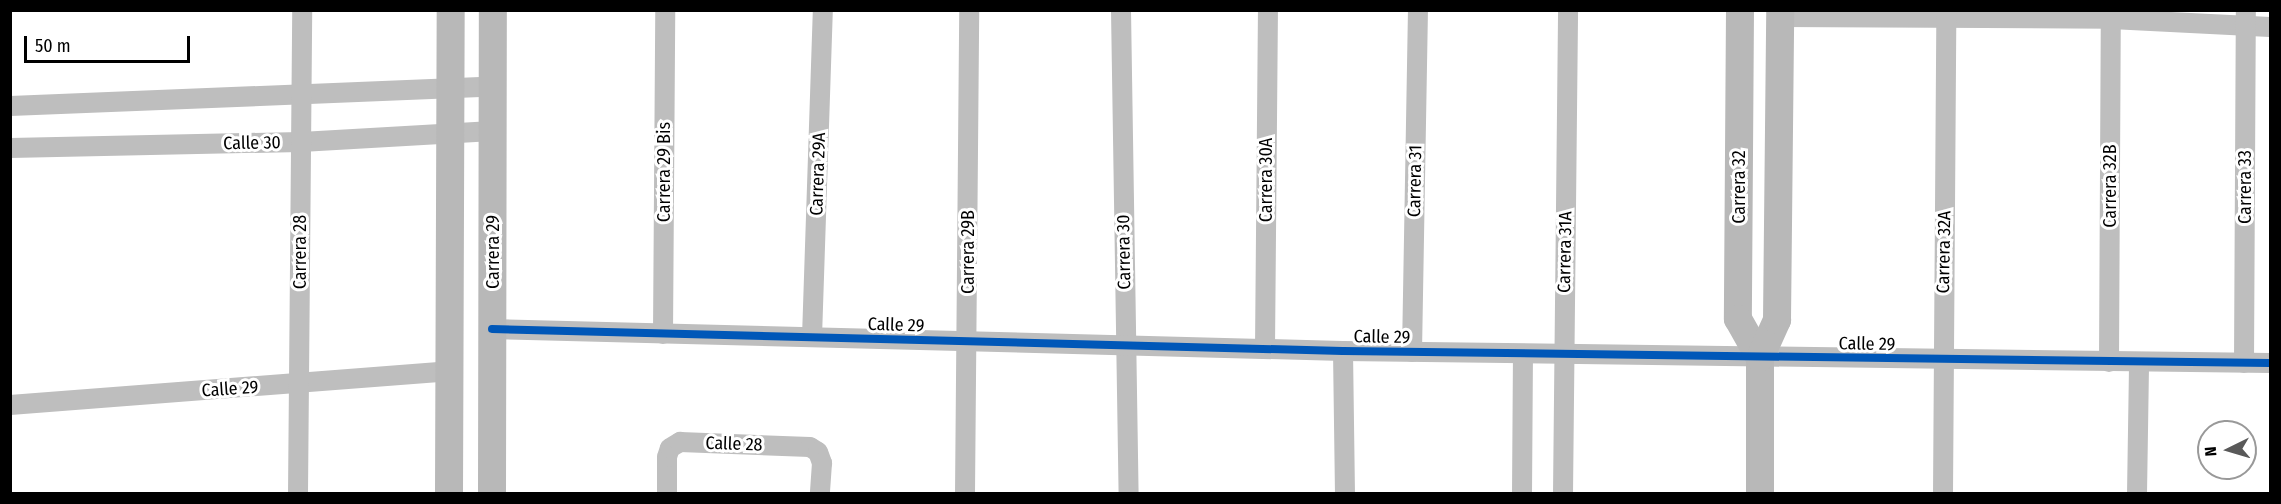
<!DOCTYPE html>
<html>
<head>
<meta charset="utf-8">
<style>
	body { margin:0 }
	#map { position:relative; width:2281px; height:504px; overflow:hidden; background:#fff; font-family:"Fira Sans Condensed",sans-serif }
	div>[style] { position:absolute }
	.street>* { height:20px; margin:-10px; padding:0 10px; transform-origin:10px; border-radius:10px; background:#bebebe }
	.secondary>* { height:28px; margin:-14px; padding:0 14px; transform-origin:14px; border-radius:14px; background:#b8b8b8 }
	.cycleway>* { height:8px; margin:-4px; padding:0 4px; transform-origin:4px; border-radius:4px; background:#0057b8 }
	span { translate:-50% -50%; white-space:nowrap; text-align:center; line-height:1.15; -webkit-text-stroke:6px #fff; paint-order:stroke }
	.street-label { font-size:18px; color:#000 }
	.frame { position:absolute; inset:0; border:12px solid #000; pointer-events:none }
	.north { position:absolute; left:2197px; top:420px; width:60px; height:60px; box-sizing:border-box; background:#fff; border:2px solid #999; border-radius:50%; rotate:265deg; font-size:16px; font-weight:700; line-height:24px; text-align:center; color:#000 }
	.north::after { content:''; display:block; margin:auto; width:21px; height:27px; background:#595959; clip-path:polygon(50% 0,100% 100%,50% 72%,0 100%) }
	.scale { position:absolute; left:24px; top:36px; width:166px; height:27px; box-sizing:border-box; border:3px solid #000; border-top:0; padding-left:8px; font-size:18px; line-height:21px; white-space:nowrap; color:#000; -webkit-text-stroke:4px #fff; paint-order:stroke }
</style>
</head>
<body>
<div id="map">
	<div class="street">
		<div style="left:1121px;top:10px;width:484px;rotate:89.1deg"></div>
		<div style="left:1780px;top:17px;width:331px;rotate:0.3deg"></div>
		<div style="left:2111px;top:19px;width:159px;rotate:2.9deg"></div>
		<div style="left:10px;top:106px;width:483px;rotate:-2.3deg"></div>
		<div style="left:10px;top:148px;width:291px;rotate:-1.2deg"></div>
		<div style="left:301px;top:142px;width:192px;rotate:-3.3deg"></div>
		<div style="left:492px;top:329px;width:851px;rotate:1.48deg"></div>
		<div style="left:1343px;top:351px;width:927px;rotate:0.74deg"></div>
		<div style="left:663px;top:334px;width:324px;rotate:-89.6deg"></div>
		<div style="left:812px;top:337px;width:327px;rotate:-88.1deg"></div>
		<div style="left:1265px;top:349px;width:339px;rotate:-89.5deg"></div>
		<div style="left:1343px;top:351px;width:143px;rotate:89.2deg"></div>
		<div style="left:1412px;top:352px;width:342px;rotate:-89deg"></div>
		<div style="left:2109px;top:362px;width:352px;rotate:-89.7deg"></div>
		<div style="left:2244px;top:363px;width:353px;rotate:-89.7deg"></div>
		<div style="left:10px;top:405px;width:440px;rotate:-4.4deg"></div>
		<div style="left:298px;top:494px;width:484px;rotate:-89.5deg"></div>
		<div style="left:667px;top:494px;width:37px;rotate:-90deg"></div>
		<div style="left:667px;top:457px;width:9px;rotate:-72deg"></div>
		<div style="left:670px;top:448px;width:12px;rotate:-31deg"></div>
		<div style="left:680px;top:442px;width:130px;rotate:2.2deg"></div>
		<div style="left:810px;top:447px;width:9px;rotate:32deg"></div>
		<div style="left:818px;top:452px;width:12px;rotate:70deg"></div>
		<div style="left:822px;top:463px;width:31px;rotate:94deg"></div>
		<div style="left:965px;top:494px;width:484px;rotate:-89.5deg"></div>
		<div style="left:1522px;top:494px;width:140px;rotate:-89.6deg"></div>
		<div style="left:1563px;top:494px;width:484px;rotate:-89.4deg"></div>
		<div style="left:1943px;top:494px;width:484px;rotate:-89.6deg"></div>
		<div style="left:2137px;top:494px;width:132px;rotate:-89.1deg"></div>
	</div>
	<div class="secondary">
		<div style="left:1740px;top:10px;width:309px;rotate:90.4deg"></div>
		<div style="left:1738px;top:319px;width:45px;rotate:60.6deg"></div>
		<div style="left:449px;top:494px;width:484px;rotate:-89.8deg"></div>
		<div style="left:492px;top:494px;width:484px;rotate:-89.9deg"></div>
		<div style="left:1760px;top:494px;width:136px;rotate:-90deg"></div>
		<div style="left:1760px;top:358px;width:42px;rotate:-65.9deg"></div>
		<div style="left:1777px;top:320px;width:310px;rotate:-89.4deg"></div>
	</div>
	<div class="cycleway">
		<div style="left:492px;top:329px;width:851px;rotate:1.48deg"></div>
		<div style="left:1343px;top:351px;width:927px;rotate:0.74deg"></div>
	</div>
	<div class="street-label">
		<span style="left:252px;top:143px;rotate:-1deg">Calle 30</span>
		<span style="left:664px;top:172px;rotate:-90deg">Carrera 29 Bis</span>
		<span style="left:818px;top:174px;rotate:-88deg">Carrera 29A</span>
		<span style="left:1266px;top:180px;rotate:-90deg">Carrera 30A</span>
		<span style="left:1415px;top:181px;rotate:-89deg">Carrera 31</span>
		<span style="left:2110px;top:186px;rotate:-90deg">Carrera 32B</span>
		<span style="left:1739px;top:187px;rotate:-90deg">Carrera 32</span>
		<span style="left:2245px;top:187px;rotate:-90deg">Carrera 33</span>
		<span style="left:300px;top:252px;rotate:-90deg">Carrera 28</span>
		<span style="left:493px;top:252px;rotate:-90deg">Carrera 29</span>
		<span style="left:968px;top:252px;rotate:-90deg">Carrera 29B</span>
		<span style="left:1124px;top:252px;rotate:-91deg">Carrera 30</span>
		<span style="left:1565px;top:252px;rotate:-89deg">Carrera 31A</span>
		<span style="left:1944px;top:252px;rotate:-89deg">Carrera 32A</span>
		<span style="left:896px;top:325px;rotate:2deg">Calle 29</span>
		<span style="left:1382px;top:337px;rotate:1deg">Calle 29</span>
		<span style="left:1867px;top:344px;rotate:1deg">Calle 29</span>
		<span style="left:230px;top:389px;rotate:-4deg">Calle 29</span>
		<span style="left:734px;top:444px;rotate:2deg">Calle 28</span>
	</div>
	<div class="frame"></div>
	<div class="north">N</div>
	<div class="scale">50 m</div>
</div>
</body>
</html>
